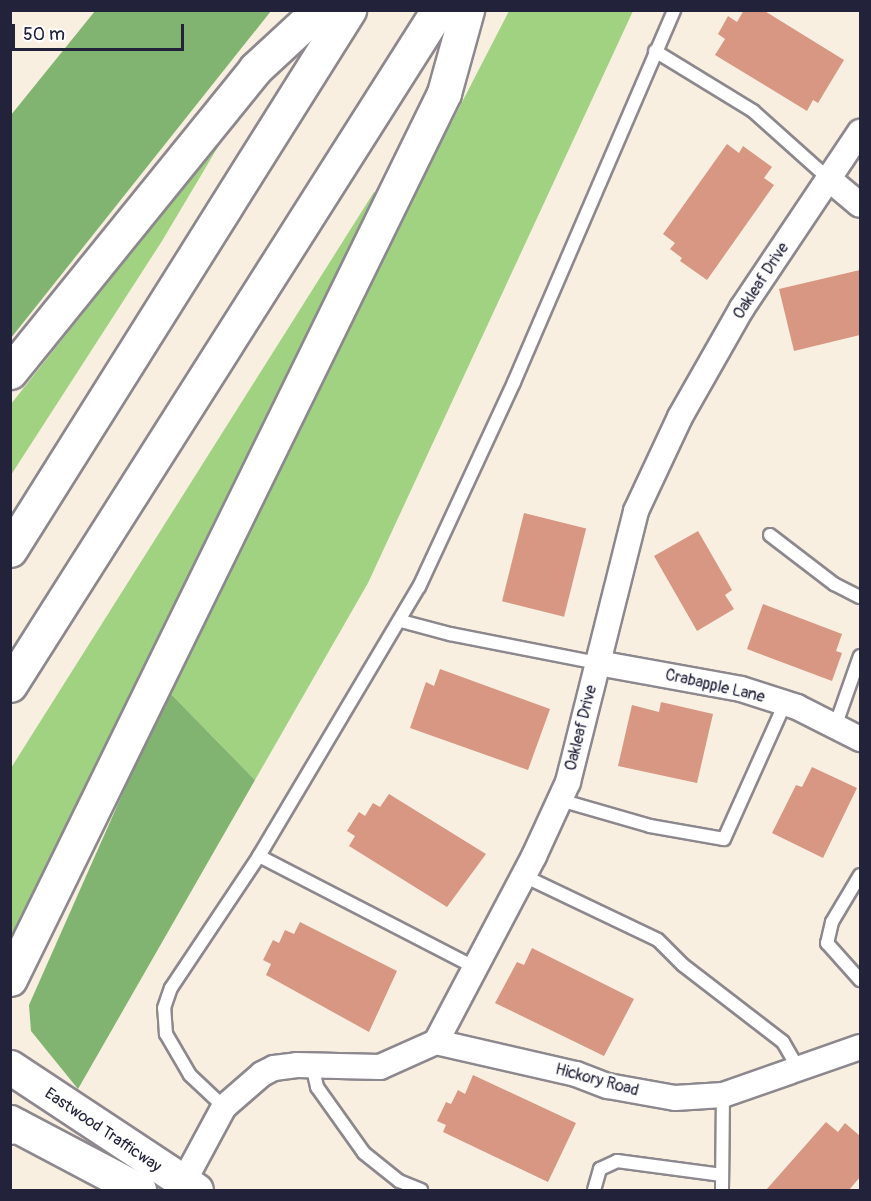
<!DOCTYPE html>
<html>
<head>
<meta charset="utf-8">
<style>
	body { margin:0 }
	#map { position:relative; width:871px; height:1201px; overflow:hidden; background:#f8efe0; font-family:Pangolin,sans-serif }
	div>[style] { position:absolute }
	.green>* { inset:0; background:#a0d282 }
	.forest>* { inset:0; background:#80b470 }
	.building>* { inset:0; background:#d79783; transform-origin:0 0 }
	.roads { filter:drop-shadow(2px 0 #8d888e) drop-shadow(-2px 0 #8d888e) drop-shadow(0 2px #8d888e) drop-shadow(0 -2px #8d888e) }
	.lane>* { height:12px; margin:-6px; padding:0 6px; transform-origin:6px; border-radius:6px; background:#fff }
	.street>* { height:24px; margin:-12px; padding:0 12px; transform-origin:12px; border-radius:12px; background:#fff }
	.secondary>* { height:33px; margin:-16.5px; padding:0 16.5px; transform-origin:16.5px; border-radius:16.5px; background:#fff }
	.highway>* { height:33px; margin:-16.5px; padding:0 16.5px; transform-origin:16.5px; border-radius:16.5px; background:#fff }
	span { translate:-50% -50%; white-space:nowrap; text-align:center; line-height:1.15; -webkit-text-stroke:5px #fff; paint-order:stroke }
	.street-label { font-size:16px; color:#22223b }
	.frame { position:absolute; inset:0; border:12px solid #22223b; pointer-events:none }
	.scale { position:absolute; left:12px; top:24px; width:172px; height:27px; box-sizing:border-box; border:3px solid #22223b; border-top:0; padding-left:8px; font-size:18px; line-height:21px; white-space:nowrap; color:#22223b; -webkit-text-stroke:4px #fff; paint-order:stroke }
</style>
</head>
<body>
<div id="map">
	<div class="green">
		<div style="clip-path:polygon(509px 11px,633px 11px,368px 583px,255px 780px,168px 691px,325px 368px)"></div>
		<div style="clip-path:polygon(228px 130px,162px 241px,11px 475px,11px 404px)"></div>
		<div style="clip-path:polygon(374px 192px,380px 195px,11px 953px,11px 768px)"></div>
	</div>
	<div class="forest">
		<div style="clip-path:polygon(95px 11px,271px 11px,11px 338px,11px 115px)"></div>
		<div style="clip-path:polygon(168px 691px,255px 780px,78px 1089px,31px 1031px,29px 1005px)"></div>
	</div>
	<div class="building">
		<div style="clip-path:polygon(744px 10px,763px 10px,844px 60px,818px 103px,813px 100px,807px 111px,715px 55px,725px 39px,718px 34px,728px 16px,737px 22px)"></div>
		<div style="clip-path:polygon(727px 144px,739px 153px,743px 146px,772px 167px,764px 178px,774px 185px,707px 280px,680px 261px,682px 258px,670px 249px,675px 243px,663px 234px)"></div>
		<div style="clip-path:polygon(860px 270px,860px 335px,794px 351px,779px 289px)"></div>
		<div style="left:524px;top:513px;width:64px;height:91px;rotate:14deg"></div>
		<div style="clip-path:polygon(698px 531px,732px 590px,725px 595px,734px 609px,697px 631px,654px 556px)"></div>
		<div style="clip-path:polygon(763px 604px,842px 634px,836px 651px,842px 653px,832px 681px,747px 649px)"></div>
		<div style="clip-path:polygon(440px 669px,550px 709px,528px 770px,410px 728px,426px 682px,434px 686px)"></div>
		<div style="clip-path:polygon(661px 702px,713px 714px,697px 783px,618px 766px,632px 705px,659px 712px)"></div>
		<div style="clip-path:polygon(812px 767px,857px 788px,823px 858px,772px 833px,796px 785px,802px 787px)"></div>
		<div style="clip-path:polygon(389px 794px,486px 854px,447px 907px,349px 846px,355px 836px,347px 831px,359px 812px,365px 816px,373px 803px,380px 807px)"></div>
		<div style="clip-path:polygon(300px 922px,397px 971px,369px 1032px,266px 975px,271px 964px,263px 960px,273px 940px,279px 943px,285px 930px,294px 934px)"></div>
		<div style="clip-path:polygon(532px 948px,634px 999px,604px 1056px,495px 1003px,517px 962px,524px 965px)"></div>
		<div style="clip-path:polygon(473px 1075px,576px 1123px,548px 1182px,443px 1132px,446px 1125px,437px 1121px,446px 1102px,451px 1104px,458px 1090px,465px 1094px)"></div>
		<div style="clip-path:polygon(826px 1122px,838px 1132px,845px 1123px,860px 1136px,860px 1177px,849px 1190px,766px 1190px)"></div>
	</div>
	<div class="roads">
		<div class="lane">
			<div style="left:655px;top:51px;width:115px;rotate:31.5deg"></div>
			<div style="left:753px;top:111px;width:102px;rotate:41.8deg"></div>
			<div style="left:770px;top:535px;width:81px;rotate:37.4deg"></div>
			<div style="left:834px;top:584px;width:29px;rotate:27deg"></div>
			<div style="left:401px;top:621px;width:51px;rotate:14.9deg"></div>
			<div style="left:450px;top:634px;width:151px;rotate:11.1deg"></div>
			<div style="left:836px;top:724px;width:72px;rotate:-70.6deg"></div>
			<div style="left:560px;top:800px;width:94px;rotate:16.1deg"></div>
			<div style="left:650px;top:826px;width:75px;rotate:10deg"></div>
			<div style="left:724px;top:839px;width:149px;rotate:-65.8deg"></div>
			<div style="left:259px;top:856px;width:242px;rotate:27.3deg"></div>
			<div style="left:860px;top:875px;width:55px;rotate:120.8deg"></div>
			<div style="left:832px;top:922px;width:22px;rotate:103deg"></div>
			<div style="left:827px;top:943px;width:50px;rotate:48.3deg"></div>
			<div style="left:524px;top:876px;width:148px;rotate:25.5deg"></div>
			<div style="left:658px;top:940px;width:35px;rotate:45deg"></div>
			<div style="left:683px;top:965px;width:126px;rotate:37.6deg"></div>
			<div style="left:783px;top:1042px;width:32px;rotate:60deg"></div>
			<div style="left:312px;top:1065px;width:23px;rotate:77deg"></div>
			<div style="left:317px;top:1087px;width:81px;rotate:54.5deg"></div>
			<div style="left:364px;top:1153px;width:45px;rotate:38.7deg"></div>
			<div style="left:399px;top:1181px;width:24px;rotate:22deg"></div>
			<div style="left:224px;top:1107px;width:47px;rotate:-136.7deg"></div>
			<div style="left:190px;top:1075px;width:48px;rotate:-120.3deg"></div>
			<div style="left:166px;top:1034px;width:26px;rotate:-94deg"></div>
			<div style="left:164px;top:1008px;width:21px;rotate:-71deg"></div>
			<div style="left:171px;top:988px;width:159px;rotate:-56.3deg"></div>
			<div style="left:259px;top:856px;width:313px;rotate:-59.3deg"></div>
			<div style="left:419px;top:587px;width:226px;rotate:-65.1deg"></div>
			<div style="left:514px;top:382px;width:405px;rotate:-66.7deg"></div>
			<div style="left:594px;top:1190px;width:22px;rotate:-74deg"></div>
			<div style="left:600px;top:1169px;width:19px;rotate:-25deg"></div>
			<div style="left:617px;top:1161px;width:106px;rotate:7.6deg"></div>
			<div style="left:722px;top:1190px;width:95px;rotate:-89.4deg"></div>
		</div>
		<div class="street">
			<div style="left:829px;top:179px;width:40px;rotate:40deg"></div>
			<div style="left:598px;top:663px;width:145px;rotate:10.3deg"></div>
			<div style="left:741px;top:689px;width:59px;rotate:17.8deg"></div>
			<div style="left:797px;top:707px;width:71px;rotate:26.9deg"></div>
			<div style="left:436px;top:1042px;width:144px;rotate:12.9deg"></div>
			<div style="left:576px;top:1074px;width:34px;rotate:21deg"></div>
			<div style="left:608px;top:1086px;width:68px;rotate:10.2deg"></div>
			<div style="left:675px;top:1098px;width:48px;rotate:-3.6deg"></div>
			<div style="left:723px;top:1095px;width:145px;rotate:-19.3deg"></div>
			<div style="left:183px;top:1183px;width:86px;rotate:-61.7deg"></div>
			<div style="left:224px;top:1107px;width:50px;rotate:-41deg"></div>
			<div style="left:262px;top:1074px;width:13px;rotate:-27deg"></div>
			<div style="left:274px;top:1068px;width:23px;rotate:-7deg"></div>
			<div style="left:297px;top:1065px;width:83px;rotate:1.4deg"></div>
			<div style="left:380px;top:1067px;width:61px;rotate:-24.1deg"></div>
			<div style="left:436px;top:1042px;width:210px;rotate:-62.2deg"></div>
			<div style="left:534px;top:856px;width:81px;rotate:-65.3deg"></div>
			<div style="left:568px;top:782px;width:279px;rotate:-75.9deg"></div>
			<div style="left:636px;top:511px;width:104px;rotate:-64.9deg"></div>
			<div style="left:680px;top:417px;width:125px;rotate:-60.4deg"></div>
			<div style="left:742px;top:308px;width:212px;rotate:-56.2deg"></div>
		</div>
		<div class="secondary">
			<div style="left:10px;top:1067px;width:223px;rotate:33.5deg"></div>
			<div style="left:10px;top:1122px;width:146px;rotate:27.8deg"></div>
		</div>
		<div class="highway">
			<div style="left:10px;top:372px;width:390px;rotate:-51deg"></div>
			<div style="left:255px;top:69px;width:87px;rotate:-42.7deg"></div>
			<div style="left:10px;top:550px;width:638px;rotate:-57.88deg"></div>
			<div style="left:10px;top:685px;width:799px;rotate:-57.62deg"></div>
			<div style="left:10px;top:979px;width:987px;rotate:-63.9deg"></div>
			<div style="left:444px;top:93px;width:86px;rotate:-74.5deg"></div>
			<div style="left:10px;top:1127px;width:7px;rotate:-8deg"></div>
		</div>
	</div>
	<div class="street-label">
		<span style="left:761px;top:281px;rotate:-57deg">Oakleaf Drive</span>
		<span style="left:715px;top:686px;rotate:13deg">Crabapple Lane</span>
		<span style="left:581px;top:728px;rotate:-76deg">Oakleaf Drive</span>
		<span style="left:597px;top:1080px;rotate:15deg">Hickory Road</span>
		<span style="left:103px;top:1130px;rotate:34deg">Eastwood Trafficway</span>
	</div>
	<div class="frame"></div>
	<div class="scale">50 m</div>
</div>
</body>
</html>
